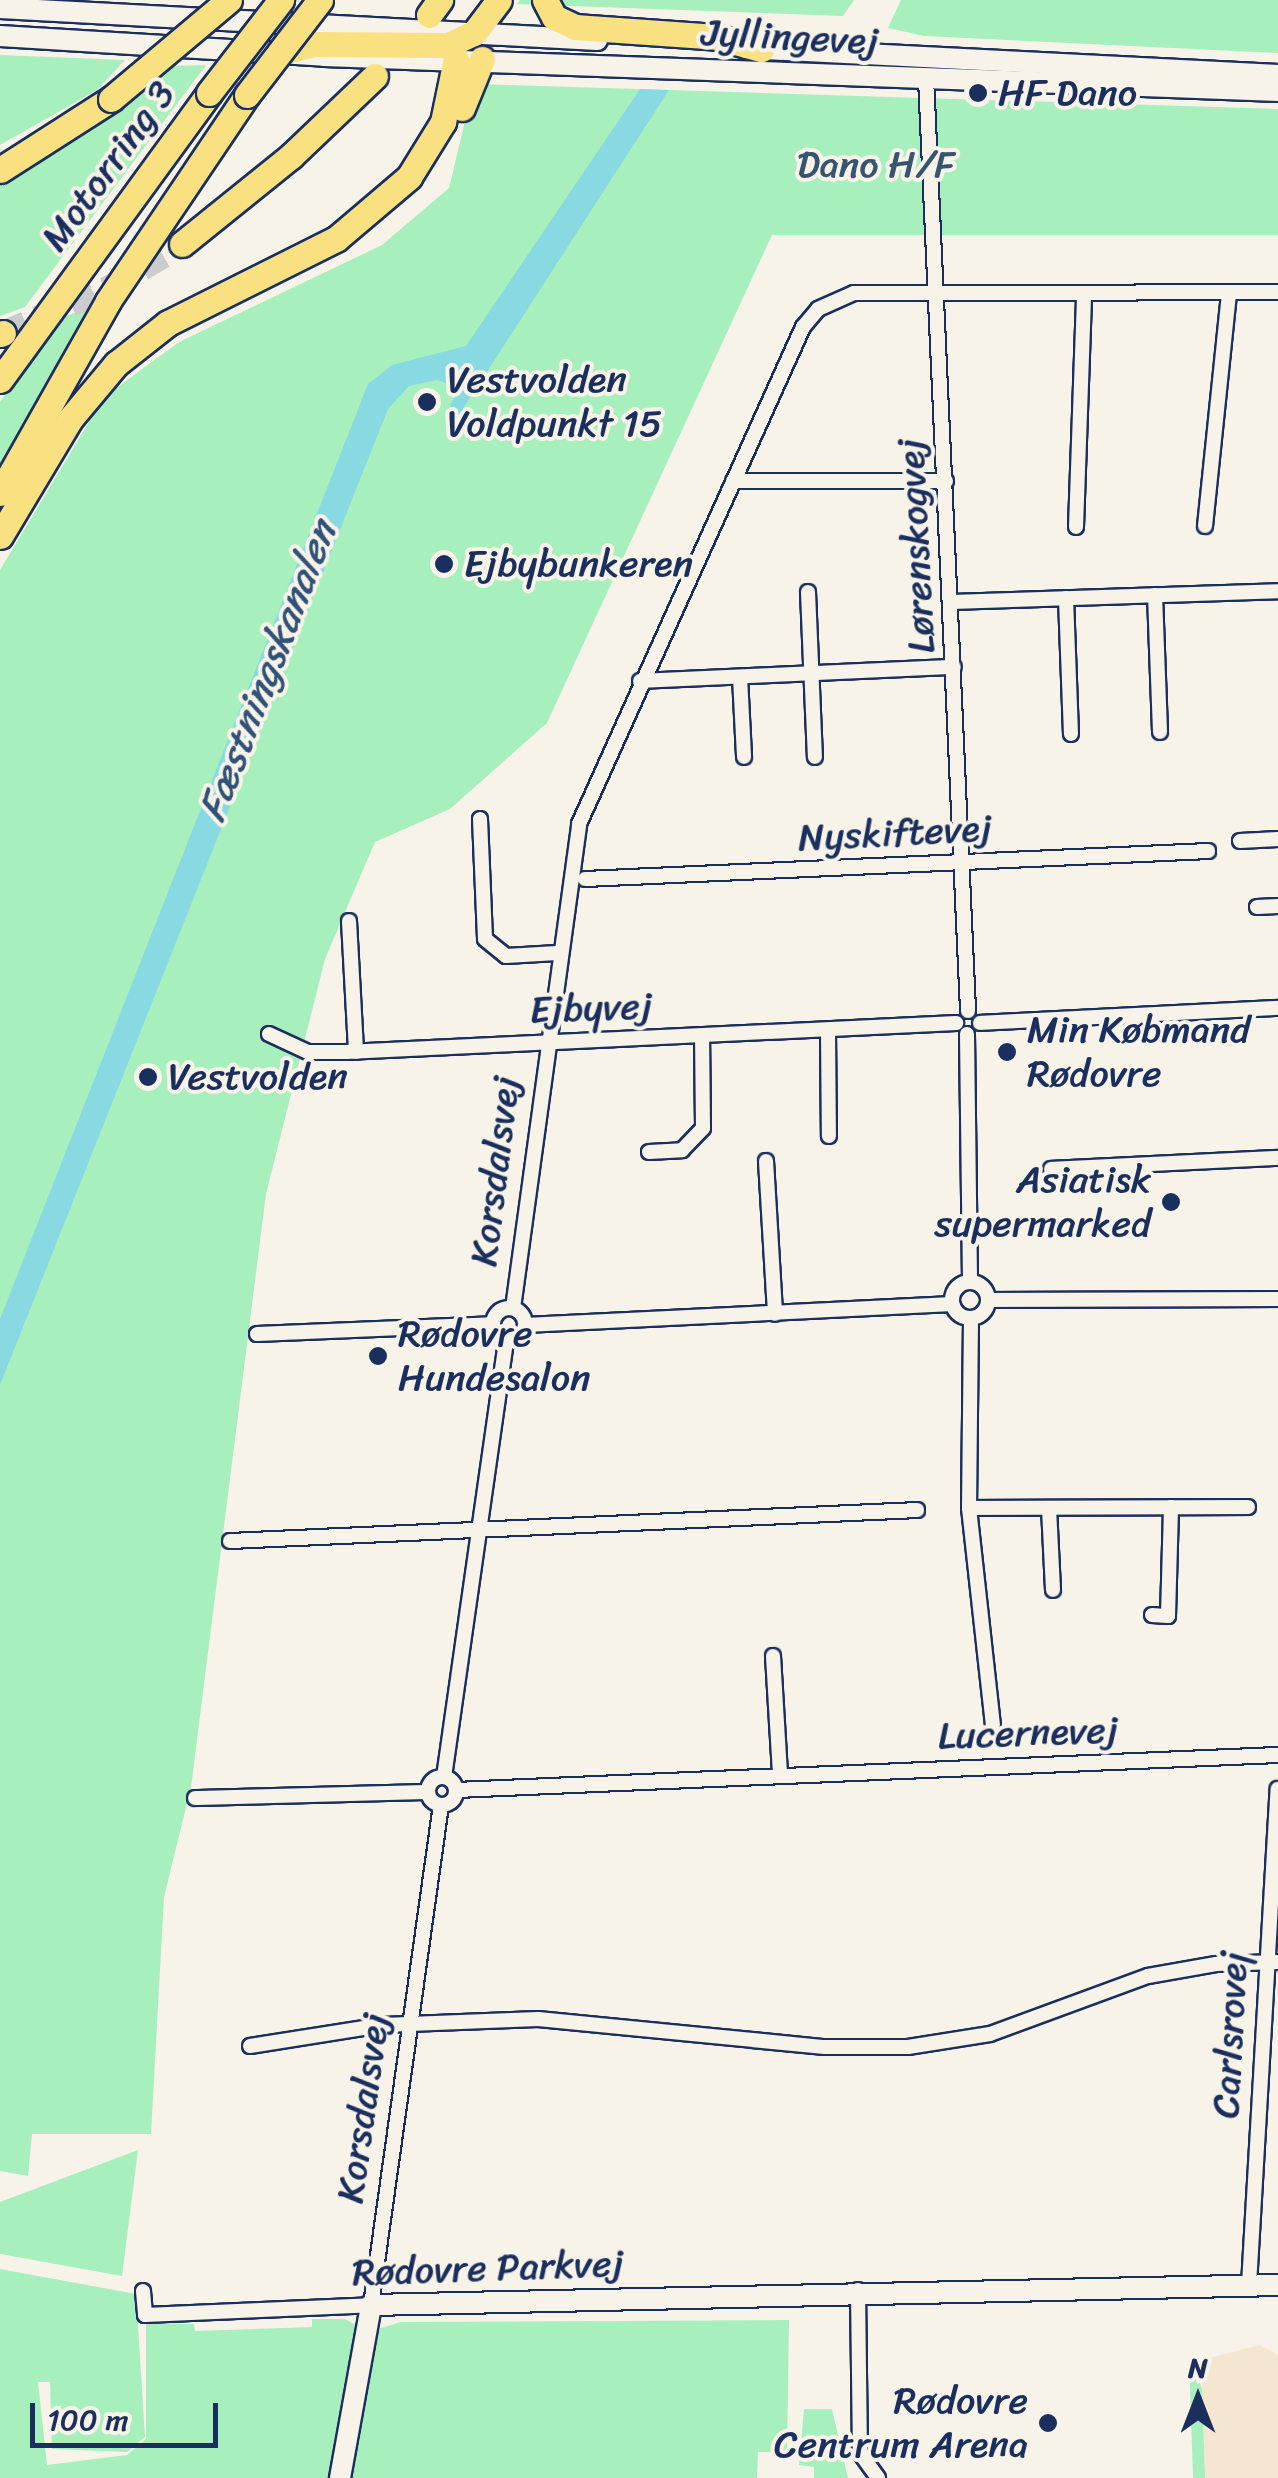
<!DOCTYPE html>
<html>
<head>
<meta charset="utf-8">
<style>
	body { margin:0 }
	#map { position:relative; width:1278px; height:2478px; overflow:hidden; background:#f7f3e8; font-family:Sriracha,sans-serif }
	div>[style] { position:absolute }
	.built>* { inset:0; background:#f5e6d2 }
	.green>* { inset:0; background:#a7efbc; transform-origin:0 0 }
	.water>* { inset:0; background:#88d9e1 }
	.highway-tunnel>* { height:25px; margin-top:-12.5px; transform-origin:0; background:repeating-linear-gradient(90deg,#cbcccc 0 25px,transparent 0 37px) }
	.roads { filter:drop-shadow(2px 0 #1b2f5e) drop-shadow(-2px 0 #1b2f5e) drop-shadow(0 2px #1b2f5e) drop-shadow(0 -2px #1b2f5e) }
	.street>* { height:14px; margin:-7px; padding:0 7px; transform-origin:7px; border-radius:7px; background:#f7f3e8 }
	.street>.ring { margin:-7px; padding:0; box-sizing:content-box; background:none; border:14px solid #f7f3e8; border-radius:50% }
	.secondary>* { height:20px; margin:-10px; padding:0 10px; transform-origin:10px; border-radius:10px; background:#f7f3e8 }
	.highway>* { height:25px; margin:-12.5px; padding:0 12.5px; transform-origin:12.5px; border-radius:12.5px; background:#f9e181 }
	.bridges { filter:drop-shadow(2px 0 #1b2f5e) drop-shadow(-2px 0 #1b2f5e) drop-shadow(0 2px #1b2f5e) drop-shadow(0 -2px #1b2f5e) }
	.highway-bridge>* { height:25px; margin:-12.5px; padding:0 12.5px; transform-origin:12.5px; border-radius:12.5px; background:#f9e181 }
	.dots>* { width:28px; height:28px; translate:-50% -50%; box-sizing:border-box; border:5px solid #f7f3e8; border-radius:50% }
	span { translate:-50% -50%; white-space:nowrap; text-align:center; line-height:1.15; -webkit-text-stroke:8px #f7f3e8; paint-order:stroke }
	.street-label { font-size:38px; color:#1b2f5e }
	.poi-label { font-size:38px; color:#1b2f5e }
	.left { translate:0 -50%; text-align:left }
	.right { translate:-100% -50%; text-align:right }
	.park-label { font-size:38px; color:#375571 }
	.water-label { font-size:40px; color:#315178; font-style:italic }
	.north { position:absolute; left:1148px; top:2348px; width:100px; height:100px; -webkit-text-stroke:8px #f7f3e8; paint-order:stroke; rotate:0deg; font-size:28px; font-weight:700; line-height:40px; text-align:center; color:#1b2f5e }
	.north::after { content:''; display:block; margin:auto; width:35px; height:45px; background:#1b2f5e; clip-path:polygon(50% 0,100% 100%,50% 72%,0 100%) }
	.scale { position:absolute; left:30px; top:2403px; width:188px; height:45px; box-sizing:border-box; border:5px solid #1b2f5e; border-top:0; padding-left:12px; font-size:30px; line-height:35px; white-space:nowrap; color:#1b2f5e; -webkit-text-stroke:8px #f7f3e8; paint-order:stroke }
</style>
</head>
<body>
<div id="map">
	<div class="built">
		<div style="clip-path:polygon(1260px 2345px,1278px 2355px,1278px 2478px,1205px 2478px,1201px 2360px)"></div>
	</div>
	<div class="green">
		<div style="clip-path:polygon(520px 0,854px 0,843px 16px,517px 4px)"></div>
		<div style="clip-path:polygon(901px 0,1278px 0,1278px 53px,924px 36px,888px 28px)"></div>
		<div style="clip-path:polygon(0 55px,125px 60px,97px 90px,0 145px)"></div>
		<div style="clip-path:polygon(206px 65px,25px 307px,0 316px,0 179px,170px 66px)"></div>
		<div style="clip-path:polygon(474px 84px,1278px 109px,1278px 235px,772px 235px,547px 723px,450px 809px,375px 842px,325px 959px,266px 1194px,191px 1787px,164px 1897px,151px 2134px,32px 2134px,28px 2176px,0 2171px,0 570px,104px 397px,179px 342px,382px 245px,449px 188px)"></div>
		<div style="clip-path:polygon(88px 307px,0 464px,0 402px,57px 320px)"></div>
		<div style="clip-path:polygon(138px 2150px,122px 2276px,0 2254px,0 2202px)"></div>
		<div style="clip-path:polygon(0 2269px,136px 2294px,145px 2437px,127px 2452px,52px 2449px,50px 2382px,38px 2382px,47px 2465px,127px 2455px,146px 2439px,146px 2323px,194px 2324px,195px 2331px,312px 2327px,312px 2319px,345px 2319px,368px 2332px,401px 2322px,789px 2320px,787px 2452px,758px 2452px,757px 2478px,0 2478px)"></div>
		<div style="left:1201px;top:2360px;width:118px;height:12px;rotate:88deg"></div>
		<div style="clip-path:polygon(804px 2409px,832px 2409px,848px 2478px,814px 2478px,814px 2467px,799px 2465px)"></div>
	</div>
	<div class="water">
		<div style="clip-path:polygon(640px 89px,669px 90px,459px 415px,448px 410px,459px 388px,437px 380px,409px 386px,388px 409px,0 1385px,0 1319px,368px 384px,392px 365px,466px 346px)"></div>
	</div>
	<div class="highway-tunnel">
		<div style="left:3px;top:333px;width:116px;rotate:-23.3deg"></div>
		<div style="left:110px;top:287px;width:84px;rotate:-30.8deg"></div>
	</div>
	<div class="roads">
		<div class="street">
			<div style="left:926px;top:78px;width:934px;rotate:87.42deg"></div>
			<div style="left:733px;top:481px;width:213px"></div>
			<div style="left:1205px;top:526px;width:235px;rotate:-84.1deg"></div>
			<div style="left:1076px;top:527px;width:234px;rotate:-88deg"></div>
			<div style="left:808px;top:592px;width:165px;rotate:87.6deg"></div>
			<div style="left:1155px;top:595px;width:137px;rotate:87.9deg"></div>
			<div style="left:1066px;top:598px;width:136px;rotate:87.9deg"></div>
			<div style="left:951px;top:602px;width:327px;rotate:-1.9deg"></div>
			<div style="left:740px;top:677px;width:80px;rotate:87.1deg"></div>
			<div style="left:640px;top:681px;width:314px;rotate:-2.6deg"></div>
			<div style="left:480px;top:819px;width:120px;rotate:87.6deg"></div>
			<div style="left:485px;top:939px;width:27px;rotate:39deg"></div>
			<div style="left:506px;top:956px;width:51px;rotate:-3.4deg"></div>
			<div style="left:1240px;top:841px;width:38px;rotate:-3deg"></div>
			<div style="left:585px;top:879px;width:624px;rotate:-2.57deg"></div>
			<div style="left:1257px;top:907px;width:21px;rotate:-3deg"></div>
			<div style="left:349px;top:921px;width:131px;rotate:86.9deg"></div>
			<div style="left:980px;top:1023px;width:298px;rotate:-2.9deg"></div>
			<div style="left:828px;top:1031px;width:105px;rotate:89.5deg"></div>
			<div style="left:269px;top:1034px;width:43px;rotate:24.8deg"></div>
			<div style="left:308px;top:1052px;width:38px"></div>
			<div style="left:346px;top:1052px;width:611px;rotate:-2.72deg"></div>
			<div style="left:967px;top:1034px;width:248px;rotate:89.3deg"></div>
			<div style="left:649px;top:1152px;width:33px;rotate:-3deg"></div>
			<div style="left:682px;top:1150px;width:30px;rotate:-46deg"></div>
			<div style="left:703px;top:1128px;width:91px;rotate:-90.6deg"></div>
			<div style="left:766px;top:1161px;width:153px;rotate:86.6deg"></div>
			<div style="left:1051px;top:1169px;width:227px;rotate:-2.8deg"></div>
			<div class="ring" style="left:952px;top:1282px;width:22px;height:22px"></div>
			<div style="left:989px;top:1300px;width:289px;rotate:-0.2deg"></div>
			<div class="ring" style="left:493px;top:1308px;width:18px;height:18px"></div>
			<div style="left:513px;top:1308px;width:488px;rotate:-82.2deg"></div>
			<div style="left:579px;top:824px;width:545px;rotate:-65.74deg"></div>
			<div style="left:803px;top:327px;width:23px;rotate:-50deg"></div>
			<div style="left:818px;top:309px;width:39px;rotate:-24deg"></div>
			<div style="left:854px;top:293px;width:424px;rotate:-0.1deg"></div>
			<div style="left:971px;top:1319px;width:189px;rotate:90.6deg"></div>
			<div style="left:969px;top:1508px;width:218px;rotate:83.7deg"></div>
			<div style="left:525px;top:1325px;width:428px;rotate:-2.8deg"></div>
			<div style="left:257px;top:1334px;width:235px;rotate:-2.4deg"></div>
			<div style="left:969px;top:1508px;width:279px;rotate:-0.2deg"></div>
			<div style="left:1049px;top:1508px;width:82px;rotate:87.2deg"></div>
			<div style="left:230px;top:1541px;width:688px;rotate:-2.58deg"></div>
			<div style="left:1152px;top:1615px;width:16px;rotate:4deg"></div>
			<div style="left:1168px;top:1616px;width:109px;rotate:-88.4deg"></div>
			<div style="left:773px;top:1656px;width:119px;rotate:86.6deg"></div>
			<div class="ring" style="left:428px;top:1777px;width:14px;height:14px"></div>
			<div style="left:444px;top:1777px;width:440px;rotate:-81.9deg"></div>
			<div style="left:456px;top:1790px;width:823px;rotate:-2.44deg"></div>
			<div style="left:195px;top:1798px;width:233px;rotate:-1.5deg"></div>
			<div style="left:250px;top:2046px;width:135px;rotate:-9deg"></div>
			<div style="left:383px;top:2025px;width:155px;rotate:-2.2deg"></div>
			<div style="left:538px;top:2019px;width:288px;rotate:5.6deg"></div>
			<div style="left:825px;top:2047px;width:83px"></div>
			<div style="left:908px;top:2047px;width:83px;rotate:-9deg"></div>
			<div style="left:990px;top:2034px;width:168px;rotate:-20.2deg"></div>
			<div style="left:1148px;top:1976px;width:69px;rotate:-10deg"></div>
			<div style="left:1216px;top:1964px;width:62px;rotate:-1.8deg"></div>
			<div style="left:1249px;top:2285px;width:497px;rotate:-86.7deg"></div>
			<div style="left:858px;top:2290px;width:163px;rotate:89.3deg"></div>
			<div style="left:860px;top:2453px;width:31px;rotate:54deg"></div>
			<div style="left:143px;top:2291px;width:24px;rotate:85deg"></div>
			<div style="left:145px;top:2315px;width:226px;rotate:-2.5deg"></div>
			<div style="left:371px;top:2305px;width:505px;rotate:-82.03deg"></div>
		</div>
		<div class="secondary">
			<div style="left:0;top:8px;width:598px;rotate:3.07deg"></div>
			<div style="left:0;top:36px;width:325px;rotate:3.5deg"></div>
			<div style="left:324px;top:56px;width:955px;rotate:2.1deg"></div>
			<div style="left:746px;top:48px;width:533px;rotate:2.91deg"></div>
			<div style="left:340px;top:2478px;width:176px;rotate:-79.8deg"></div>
			<div style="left:371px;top:2305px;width:907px;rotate:-1.26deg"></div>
		</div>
		<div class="highway">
			<div style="left:545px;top:0;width:19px;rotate:62deg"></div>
			<div style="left:554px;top:17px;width:23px;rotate:25deg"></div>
			<div style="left:575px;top:27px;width:142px;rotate:4deg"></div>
			<div style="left:717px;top:37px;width:46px;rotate:15.3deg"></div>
			<div style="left:429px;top:15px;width:19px;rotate:-54deg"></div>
			<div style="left:286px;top:51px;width:30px;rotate:-14deg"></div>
			<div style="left:315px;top:44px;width:133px;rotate:0.4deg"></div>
			<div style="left:448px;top:45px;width:29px;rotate:-25deg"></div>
			<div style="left:474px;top:33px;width:41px;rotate:-52.9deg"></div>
			<div style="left:462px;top:108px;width:53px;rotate:-67.8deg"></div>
			<div style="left:0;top:170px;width:132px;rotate:-32.6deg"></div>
			<div style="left:182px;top:244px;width:140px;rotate:-38.9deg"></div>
			<div style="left:291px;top:156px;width:116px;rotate:-43.6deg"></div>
			<div style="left:0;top:334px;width:3px;rotate:-18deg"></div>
			<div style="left:0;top:380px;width:355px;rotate:-53.9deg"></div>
			<div style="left:0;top:493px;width:220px;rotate:-60.6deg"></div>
			<div style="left:108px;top:301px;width:249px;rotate:-56deg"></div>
			<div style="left:0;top:536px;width:136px;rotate:-59.1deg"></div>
			<div style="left:70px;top:419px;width:72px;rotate:-50.1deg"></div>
			<div style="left:116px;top:364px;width:66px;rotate:-38.3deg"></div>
			<div style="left:168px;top:323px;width:188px;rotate:-26.6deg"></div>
			<div style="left:336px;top:239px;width:96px;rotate:-40.3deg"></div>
			<div style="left:409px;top:177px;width:65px;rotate:-58.3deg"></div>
			<div style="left:443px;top:122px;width:64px;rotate:-78.3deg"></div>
		</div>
	</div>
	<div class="bridges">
		<div class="highway-bridge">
			<div style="left:209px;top:93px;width:118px;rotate:-52.3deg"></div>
			<div style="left:247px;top:95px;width:120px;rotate:-52.5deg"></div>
			<div style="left:111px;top:99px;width:154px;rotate:-40deg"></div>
		</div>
	</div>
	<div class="dots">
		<div style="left:978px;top:93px;background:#1b2f5e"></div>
		<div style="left:427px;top:402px;background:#1b2f5e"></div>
		<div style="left:444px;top:564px;background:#1b2f5e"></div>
		<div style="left:1007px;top:1052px;background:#1b2f5e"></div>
		<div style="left:148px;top:1077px;background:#1b2f5e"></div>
		<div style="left:1171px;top:1202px;background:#1b2f5e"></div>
		<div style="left:378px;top:1356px;background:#1b2f5e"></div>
		<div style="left:1048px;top:2423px;background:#1b2f5e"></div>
	</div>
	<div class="street-label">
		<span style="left:790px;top:37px;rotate:3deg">Jyllingevej</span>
		<span style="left:108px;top:166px;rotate:-54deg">Motorring 3</span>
		<span style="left:916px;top:546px;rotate:-93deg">Lørenskogvej</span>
		<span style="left:895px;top:833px;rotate:-3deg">Nyskiftevej</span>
		<span style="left:591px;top:1008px;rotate:-2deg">Ejbyvej</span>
		<span style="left:495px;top:1171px;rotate:-83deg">Korsdalsvej</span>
		<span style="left:1028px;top:1733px;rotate:-2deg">Lucernevej</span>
		<span style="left:1230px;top:2035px;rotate:-87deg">Carlsrovej</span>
		<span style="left:363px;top:2108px;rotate:-82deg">Korsdalsvej</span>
		<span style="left:488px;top:2268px;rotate:-2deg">Rødovre Parkvej</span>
	</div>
	<div class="poi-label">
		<span class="left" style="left:998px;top:93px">HF Dano</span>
		<span class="left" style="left:447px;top:402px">Vestvolden<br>Voldpunkt 15</span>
		<span class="left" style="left:464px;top:564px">Ejbybunkeren</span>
		<span class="left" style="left:1027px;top:1052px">Min Købmand<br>Rødovre</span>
		<span class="left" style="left:168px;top:1077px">Vestvolden</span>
		<span class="right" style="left:1151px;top:1202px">Asiatisk<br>supermarked</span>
		<span class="left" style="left:398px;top:1356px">Rødovre<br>Hundesalon</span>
		<span class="right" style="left:1028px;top:2423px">Rødovre<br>Centrum Arena</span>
	</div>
	<div class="park-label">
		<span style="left:876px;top:165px">Dano H/F</span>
	</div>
	<div class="water-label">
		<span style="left:267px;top:671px;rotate:-69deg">Fæstningskanalen</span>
	</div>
	<div class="north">N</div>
	<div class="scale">100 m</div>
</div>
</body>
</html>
